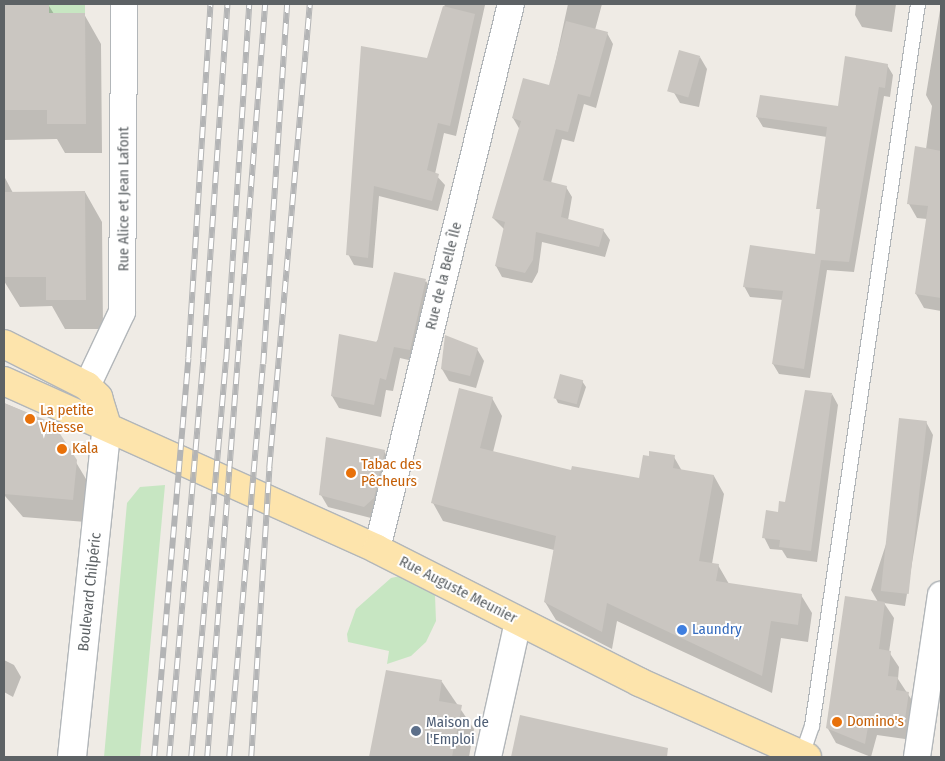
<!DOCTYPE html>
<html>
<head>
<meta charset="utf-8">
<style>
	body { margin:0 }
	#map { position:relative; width:945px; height:761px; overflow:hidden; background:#efebe5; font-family:"Fira Sans Condensed",sans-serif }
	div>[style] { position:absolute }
	.green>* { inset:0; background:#c7e6c2 }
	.shadow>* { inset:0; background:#0003 }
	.building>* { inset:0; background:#cac6c1; transform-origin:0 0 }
	.roads { filter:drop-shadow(1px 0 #b2b6b9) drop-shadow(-1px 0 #b2b6b9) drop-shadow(0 1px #b2b6b9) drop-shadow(0 -1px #b2b6b9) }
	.service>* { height:14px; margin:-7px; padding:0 7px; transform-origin:7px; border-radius:7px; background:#fff }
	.minor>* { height:26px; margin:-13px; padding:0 13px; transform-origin:13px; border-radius:13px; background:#fff }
	.tertiary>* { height:28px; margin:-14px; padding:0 14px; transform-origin:14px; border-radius:14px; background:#fff }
	.primary>* { height:28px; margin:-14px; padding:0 14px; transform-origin:14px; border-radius:14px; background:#fde4ac }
	.rail>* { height:5.5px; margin-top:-2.75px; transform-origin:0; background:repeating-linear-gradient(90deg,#fff 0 11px,#b3b4b5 0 22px); box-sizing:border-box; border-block:1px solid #b3b4b5 }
	.dots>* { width:14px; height:14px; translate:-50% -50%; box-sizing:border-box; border:2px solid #fff; border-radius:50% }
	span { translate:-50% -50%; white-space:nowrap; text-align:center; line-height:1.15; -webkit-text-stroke:4px #fff; paint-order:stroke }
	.street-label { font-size:15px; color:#5d6265 }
	.food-label { font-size:15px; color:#c56008 }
	.left { translate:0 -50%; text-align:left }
	.shop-label { font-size:15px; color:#366cbe }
	.service-label { font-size:15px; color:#4e5e75 }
	.frame { position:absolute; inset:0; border:5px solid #5d6265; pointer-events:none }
</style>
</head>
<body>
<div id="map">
	<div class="green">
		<div style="clip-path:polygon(4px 4px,85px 4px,85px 13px,49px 13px,49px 4px)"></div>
		<div style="clip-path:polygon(165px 485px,140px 757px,104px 757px,127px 503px,140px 487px)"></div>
		<div style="clip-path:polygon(400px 576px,435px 595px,436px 621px,426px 642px,411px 656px,387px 664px,389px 651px,348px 642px,347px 634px,356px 609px,391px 578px)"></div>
	</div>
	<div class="shadow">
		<div style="clip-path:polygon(445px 4px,485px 5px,456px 136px,444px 133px,435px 174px,445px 185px,438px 211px,379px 196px,373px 268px,354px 265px,348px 254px,362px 48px,428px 59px)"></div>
		<div style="clip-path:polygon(568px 4px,602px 4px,595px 30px,607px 33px,613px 44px,596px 108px,584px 104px,574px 142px,562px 139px,551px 183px,566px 187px,572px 197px,568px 220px,603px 230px,610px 240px,605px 257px,542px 242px,538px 272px,532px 283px,502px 277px,496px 266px,505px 230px,493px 218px,520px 130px,513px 118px,550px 87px)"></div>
		<div style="clip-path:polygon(846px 4px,896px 4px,892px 32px,862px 27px,855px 15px,856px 5px)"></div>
		<div style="clip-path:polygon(941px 4px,941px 311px,924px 308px,916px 294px,927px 219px,917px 218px,909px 204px,926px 149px,932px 106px,926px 95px)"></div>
		<div style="clip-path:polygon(4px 6px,49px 6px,54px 14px,84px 14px,101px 44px,102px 153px,65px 153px,57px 139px,4px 140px)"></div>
		<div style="clip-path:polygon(700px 57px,707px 69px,699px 107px,680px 103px,673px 91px)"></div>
		<div style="clip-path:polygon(887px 65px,893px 75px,890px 97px,884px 96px,854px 272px,827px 270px,810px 378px,779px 374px,773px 364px,783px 300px,750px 297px,744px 286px,817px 256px,827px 137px,763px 127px,757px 117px,839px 108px)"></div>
		<div style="clip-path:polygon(4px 176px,13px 193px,85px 192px,102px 222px,103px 329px,65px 329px,52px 306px,20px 307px,4px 281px)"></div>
		<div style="clip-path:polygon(426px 281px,433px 292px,417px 362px,400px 358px,393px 391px,386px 390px,381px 417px,339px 408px,332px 396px)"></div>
		<div style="clip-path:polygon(477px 349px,484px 361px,476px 388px,449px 381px,442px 369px)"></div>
		<div style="clip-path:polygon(582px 381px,586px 387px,579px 408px,558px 403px,555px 397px)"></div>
		<div style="clip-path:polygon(832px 394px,838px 405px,817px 562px,787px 558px,782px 550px,770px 549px,764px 537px,786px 503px)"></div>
		<div style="clip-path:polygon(492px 398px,502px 416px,493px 452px,572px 472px,640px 480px,674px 457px,682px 471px,714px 476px,724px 494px,712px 564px,718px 565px,729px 584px,801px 595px,812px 613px,808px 642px,781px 638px,772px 693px,617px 621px,612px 649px,556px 620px,545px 602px,554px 550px,443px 521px,433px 503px)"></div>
		<div style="clip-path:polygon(4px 403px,53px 424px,89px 484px,86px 522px,23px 517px,5px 496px)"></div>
		<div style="clip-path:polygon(926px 422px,933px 435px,905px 606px,884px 603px,894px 618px,889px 652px,899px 667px,898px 679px,917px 708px,912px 740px,877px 735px,871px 757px,836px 743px,827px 727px,878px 602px,871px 590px)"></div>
		<div style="clip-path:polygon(384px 451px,391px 463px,380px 510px,371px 518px,328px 507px,321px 495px)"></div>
		<div style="clip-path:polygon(4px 660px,14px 665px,21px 677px,13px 697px,4px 692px)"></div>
		<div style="clip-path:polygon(387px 671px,442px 682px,474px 729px,469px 757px,370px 757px)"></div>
		<div style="clip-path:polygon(521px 716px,656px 747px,662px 757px,512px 757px)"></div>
	</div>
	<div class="building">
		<div style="clip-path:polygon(49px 4px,49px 13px,85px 13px,86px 124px,47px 124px,47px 110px,4px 110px,4px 5px)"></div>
		<div style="clip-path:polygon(443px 6px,475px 14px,450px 126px,438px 123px,427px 170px,439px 174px,432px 201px,374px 186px,368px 258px,346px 255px,361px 46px,427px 58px)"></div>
		<div style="clip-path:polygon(566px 21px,608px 32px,590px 97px,578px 94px,568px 132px,556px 129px,543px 180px,567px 186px,561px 217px,604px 229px,599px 247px,536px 232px,533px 260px,525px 273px,495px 266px,505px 222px,492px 218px,521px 121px,512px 118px,523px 78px,549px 85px)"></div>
		<div style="left:679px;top:50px;width:22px;height:43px;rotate:16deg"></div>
		<div style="clip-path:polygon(845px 56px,888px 64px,885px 88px,879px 87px,849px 262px,821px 260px,804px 369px,772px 364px,783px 291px,743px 287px,750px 245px,815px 254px,820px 209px,816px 209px,827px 127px,756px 117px,760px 95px,838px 106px)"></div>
		<div style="clip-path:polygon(915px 146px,941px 151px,941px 298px,915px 294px,928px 206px,907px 204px)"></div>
		<div style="clip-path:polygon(85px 191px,86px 300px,46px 300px,46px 277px,4px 277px,4px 192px)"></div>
		<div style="clip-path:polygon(394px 272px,426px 279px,410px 350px,394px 347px,386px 380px,380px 378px,374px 405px,331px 396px,339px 334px,377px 342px)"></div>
		<div style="clip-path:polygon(445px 335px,478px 348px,470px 376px,441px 369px)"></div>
		<div style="left:560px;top:374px;width:24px;height:25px;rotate:15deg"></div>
		<div style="clip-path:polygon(459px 388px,493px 397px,480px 448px,571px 470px,572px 466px,639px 478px,643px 455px,649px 456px,649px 451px,675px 455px,673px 468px,714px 475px,699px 561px,719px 564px,716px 581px,802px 594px,798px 625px,771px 621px,762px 676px,607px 603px,602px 632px,544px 602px,556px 536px,431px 503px)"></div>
		<div style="clip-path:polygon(805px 390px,832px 393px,811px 551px,779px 547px,780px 540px,762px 538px,766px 510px,778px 512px,779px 501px,785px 502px)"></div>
		<div style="clip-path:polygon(4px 403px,53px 423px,77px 460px,73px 500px,4px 494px)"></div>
		<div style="left:899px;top:418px;width:28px;height:174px;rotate:6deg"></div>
		<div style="clip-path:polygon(326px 437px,385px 450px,374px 498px,364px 507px,319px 495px)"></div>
		<div style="clip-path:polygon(845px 596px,885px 602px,879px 649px,891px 651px,888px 676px,898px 677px,896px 690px,909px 692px,904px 726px,869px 721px,865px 744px,826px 728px)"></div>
		<div style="clip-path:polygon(386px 670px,442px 680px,439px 701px,462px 705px,452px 757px,369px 757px)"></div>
		<div style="clip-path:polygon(520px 715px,668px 748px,667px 757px,511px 757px)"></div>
	</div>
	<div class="roads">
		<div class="service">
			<div style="left:802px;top:755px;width:31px;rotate:-71deg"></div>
			<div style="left:812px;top:726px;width:730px;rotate:-81.65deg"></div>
		</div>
		<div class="minor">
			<div style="left:87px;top:386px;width:82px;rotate:-64.7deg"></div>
			<div style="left:122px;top:312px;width:308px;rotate:-89.6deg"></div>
			<div style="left:377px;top:549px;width:561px;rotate:-76.19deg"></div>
			<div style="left:488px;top:757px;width:138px;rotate:-77.5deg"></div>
			<div style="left:917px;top:757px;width:164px;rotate:-81.6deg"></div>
		</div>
		<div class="tertiary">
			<div style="left:72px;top:757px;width:333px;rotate:-84deg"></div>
		</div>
		<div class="primary">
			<div style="left:4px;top:344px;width:93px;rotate:26.8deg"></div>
			<div style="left:87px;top:386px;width:16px;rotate:45deg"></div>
			<div style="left:98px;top:397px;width:30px;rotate:73deg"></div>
			<div style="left:4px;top:381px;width:409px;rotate:24.2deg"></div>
			<div style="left:377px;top:549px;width:294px;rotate:26.9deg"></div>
			<div style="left:639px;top:682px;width:184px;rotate:24.1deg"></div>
		</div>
	</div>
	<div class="rail">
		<div style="left:154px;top:757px;width:400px;rotate:-85.1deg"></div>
		<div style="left:188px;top:358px;width:355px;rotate:-86.4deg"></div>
		<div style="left:169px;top:757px;width:399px;rotate:-85.1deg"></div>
		<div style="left:203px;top:359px;width:356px;rotate:-86.1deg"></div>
		<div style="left:191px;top:757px;width:399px;rotate:-85deg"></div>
		<div style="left:226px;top:360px;width:357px;rotate:-86.3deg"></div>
		<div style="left:207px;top:757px;width:755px;rotate:-85.6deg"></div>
		<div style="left:229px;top:757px;width:394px;rotate:-85.1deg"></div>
		<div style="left:263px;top:364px;width:361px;rotate:-86.2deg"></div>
		<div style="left:251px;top:757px;width:290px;rotate:-86.4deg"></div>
		<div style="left:269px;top:468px;width:466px;rotate:-85deg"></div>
	</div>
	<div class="dots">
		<div style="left:30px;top:419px;background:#e8710a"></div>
		<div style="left:62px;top:449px;background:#e8710a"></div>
		<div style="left:351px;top:473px;background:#e8710a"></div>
		<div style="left:682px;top:630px;background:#3f7fe0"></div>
		<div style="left:837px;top:722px;background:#e8710a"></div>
		<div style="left:416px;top:731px;background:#5c6f8a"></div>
	</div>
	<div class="street-label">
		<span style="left:124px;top:199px;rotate:-90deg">Rue Alice et Jean Lafont</span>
		<span style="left:444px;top:276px;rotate:-76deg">Rue de la Belle Île</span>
		<span style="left:458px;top:590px;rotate:27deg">Rue Auguste Meunier</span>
		<span style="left:90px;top:592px;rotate:-84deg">Boulevard Chilpéric</span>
	</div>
	<div class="food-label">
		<span class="left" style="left:40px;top:419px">La petite<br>Vitesse</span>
		<span class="left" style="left:72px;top:449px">Kala</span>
		<span class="left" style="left:361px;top:473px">Tabac des<br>Pêcheurs</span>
		<span class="left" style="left:847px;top:722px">Domino's</span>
	</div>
	<div class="shop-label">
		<span class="left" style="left:692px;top:630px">Laundry</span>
	</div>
	<div class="service-label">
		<span class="left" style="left:426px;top:731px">Maison de<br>l'Emploi</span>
	</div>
	<div class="frame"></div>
</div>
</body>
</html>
